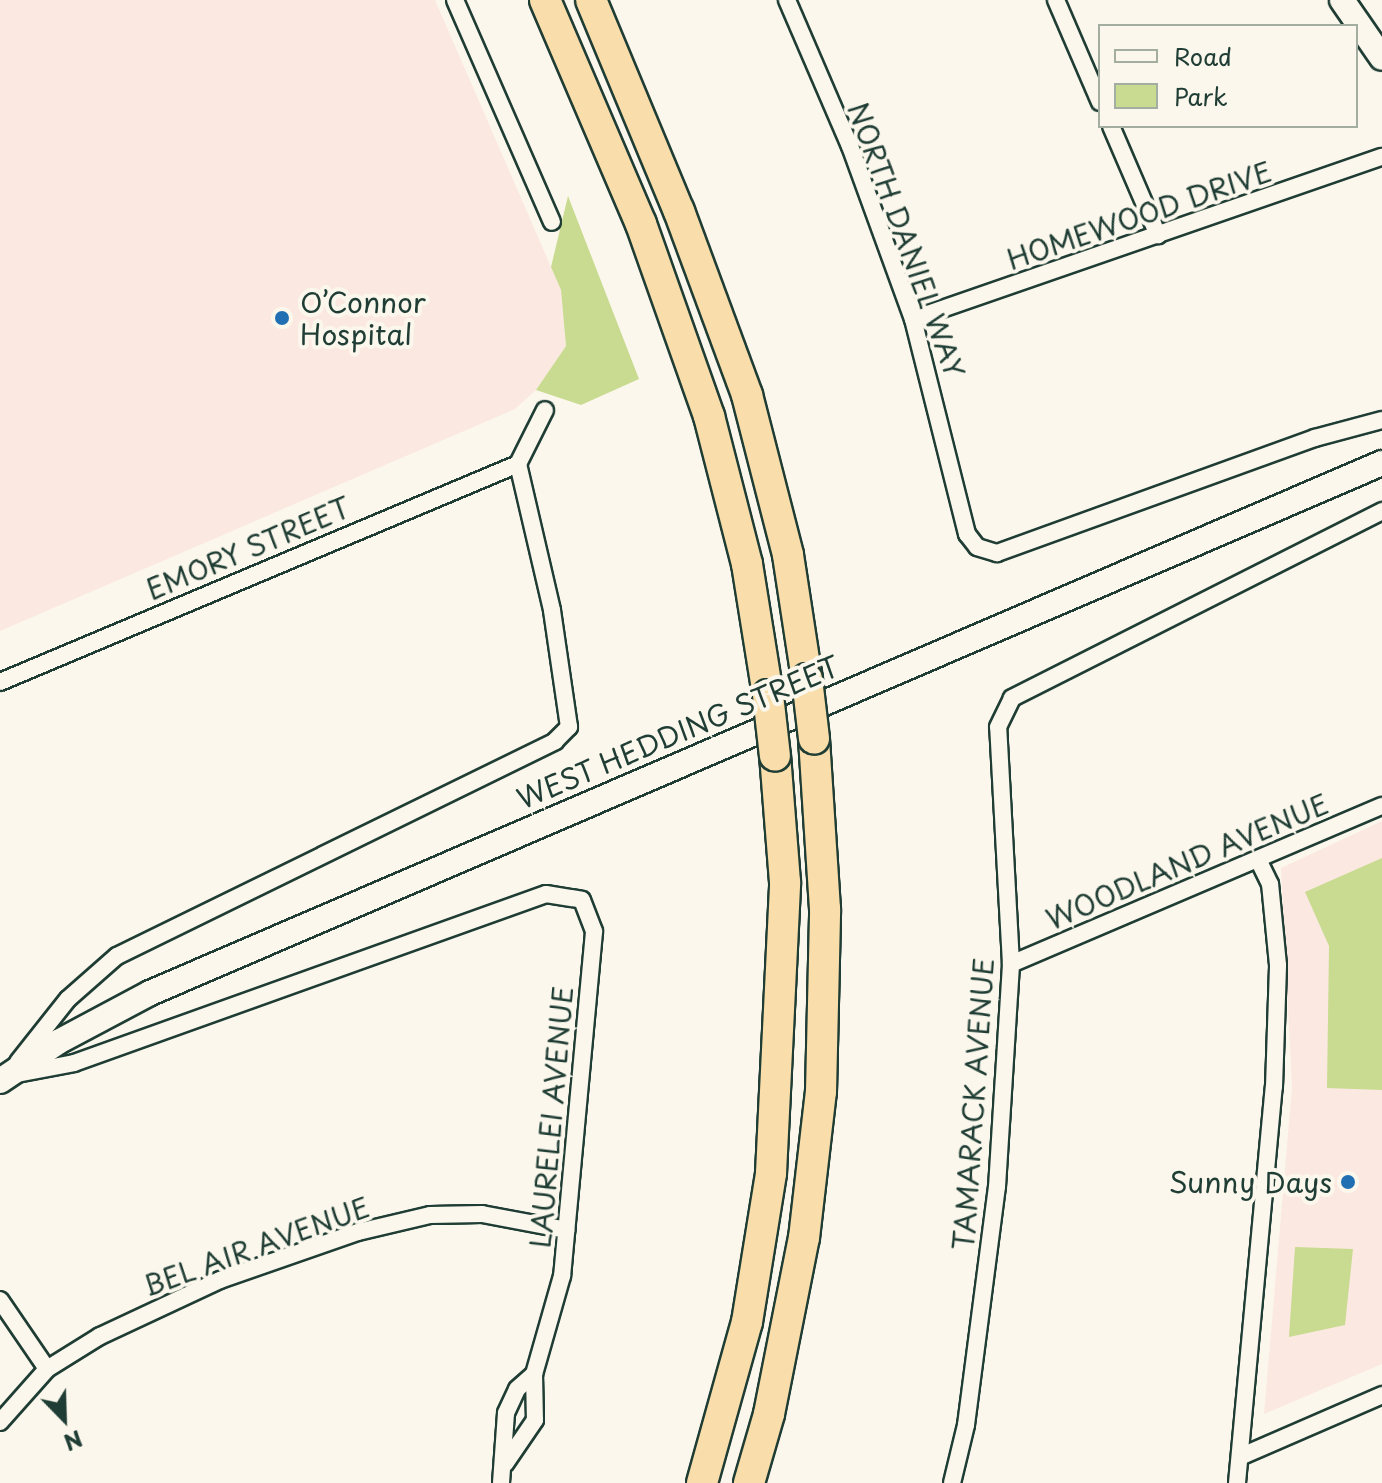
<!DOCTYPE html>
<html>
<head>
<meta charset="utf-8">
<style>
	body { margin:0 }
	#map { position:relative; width:1382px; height:1483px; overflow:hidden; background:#fbf7ec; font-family:"Playpen Sans",sans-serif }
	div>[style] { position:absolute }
	.built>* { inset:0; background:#fbe9e1 }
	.green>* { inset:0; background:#c9db90 }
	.roads { filter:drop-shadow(2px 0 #1f3d34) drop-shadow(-2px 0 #1f3d34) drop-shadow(0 2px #1f3d34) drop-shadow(0 -2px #1f3d34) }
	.street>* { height:16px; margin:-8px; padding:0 8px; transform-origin:8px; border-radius:8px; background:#fbf7ec }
	.secondary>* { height:24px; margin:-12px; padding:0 12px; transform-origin:12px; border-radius:12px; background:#fbf7ec }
	.highway>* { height:30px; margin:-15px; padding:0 15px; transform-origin:15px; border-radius:15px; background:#f9deab }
	.bridges { filter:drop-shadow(2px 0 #1f3d34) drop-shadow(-2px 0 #1f3d34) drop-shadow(0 2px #1f3d34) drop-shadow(0 -2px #1f3d34) }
	.highway-bridge>* { height:30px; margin:-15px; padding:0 15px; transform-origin:15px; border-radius:15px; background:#f9deab }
	.dots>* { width:22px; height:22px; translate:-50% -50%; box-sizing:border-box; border:4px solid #fbf7ec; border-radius:50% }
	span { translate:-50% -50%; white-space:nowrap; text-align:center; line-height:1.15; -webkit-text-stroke:8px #fbf7ec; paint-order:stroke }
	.street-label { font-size:28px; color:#1f3d34 }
	.poi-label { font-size:28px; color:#1f3d34 }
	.left { translate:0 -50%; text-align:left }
	.right { translate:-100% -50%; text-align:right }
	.legend { position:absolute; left:1098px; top:24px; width:260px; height:104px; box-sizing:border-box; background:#fbf7ec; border:2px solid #a3ada2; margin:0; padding:10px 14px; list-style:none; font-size:24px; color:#1f3d34 }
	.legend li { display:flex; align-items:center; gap:16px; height:40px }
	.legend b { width:40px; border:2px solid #a3ada2 }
	.north { position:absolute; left:24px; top:1379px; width:80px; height:80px; -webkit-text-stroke:6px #fbf7ec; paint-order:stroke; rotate:157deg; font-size:22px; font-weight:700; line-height:32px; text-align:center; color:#1f3d34 }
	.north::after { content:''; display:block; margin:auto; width:28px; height:36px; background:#1f3d34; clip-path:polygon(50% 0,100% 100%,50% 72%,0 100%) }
</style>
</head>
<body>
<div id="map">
	<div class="built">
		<div style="clip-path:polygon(0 0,435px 0,561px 290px,566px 346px,536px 390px,515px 409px,0 631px)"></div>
		<div style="clip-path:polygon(1382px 821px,1382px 1364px,1264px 1414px,1292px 1087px,1281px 868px)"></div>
	</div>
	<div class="green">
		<div style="clip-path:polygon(568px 196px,639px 379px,581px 405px,536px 390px,566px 346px,561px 290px,551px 267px)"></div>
		<div style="clip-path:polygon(1382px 858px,1382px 1090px,1327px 1088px,1329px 946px,1305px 892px)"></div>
		<div style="clip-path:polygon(1295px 1247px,1353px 1249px,1345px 1325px,1289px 1337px)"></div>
	</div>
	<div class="roads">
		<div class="street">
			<div style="left:455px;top:0;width:242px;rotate:66.4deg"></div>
			<div style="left:787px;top:0;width:159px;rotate:66.7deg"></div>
			<div style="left:850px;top:146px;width:184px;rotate:70deg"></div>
			<div style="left:913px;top:319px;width:222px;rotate:75.9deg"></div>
			<div style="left:967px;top:534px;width:16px;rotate:52deg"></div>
			<div style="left:977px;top:547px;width:21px;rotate:17deg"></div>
			<div style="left:997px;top:553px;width:338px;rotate:-19.9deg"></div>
			<div style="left:1315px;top:438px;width:69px;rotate:-15deg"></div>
			<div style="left:1056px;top:0;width:111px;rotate:66.7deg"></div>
			<div style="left:1111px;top:126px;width:119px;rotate:66.7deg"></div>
			<div style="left:913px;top:319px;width:496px;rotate:-19.1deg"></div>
			<div style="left:518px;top:464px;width:60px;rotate:-63.4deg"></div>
			<div style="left:0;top:682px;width:562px;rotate:-22.82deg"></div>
			<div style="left:1011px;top:964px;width:403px;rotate:-23.1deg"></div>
			<div style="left:18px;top:1062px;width:80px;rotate:-51.6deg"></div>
			<div style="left:68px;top:999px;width:65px;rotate:-41.3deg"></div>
			<div style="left:117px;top:956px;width:488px;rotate:-26.1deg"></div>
			<div style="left:555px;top:741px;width:20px;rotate:-45deg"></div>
			<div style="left:569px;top:727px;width:118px;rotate:-98.3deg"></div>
			<div style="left:552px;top:610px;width:150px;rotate:-103.1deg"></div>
			<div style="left:17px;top:1074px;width:58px;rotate:-10.9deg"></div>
			<div style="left:74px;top:1063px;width:501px;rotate:-19.7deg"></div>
			<div style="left:546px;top:894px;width:36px;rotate:9deg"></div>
			<div style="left:582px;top:900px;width:34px;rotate:69deg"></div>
			<div style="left:594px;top:932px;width:345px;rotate:95.3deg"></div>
			<div style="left:562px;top:1276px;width:102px;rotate:105.9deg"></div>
			<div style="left:0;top:1300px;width:83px;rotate:55.7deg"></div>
			<div style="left:0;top:1422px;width:71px;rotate:-48.4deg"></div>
			<div style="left:47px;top:1369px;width:62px;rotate:-31.9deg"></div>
			<div style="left:100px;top:1336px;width:132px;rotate:-25deg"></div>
			<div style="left:220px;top:1280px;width:146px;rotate:-19.2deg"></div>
			<div style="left:358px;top:1232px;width:74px;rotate:-13.3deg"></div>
			<div style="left:430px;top:1215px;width:52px;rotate:-1.1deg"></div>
			<div style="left:482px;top:1214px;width:86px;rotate:10.7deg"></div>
			<div style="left:1242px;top:1456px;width:153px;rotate:-23.5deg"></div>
			<div style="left:501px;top:1483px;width:70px;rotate:-85.9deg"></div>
			<div style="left:506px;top:1413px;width:26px;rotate:-65deg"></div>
			<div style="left:517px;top:1389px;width:23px;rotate:-41deg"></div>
			<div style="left:534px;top:1374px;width:46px;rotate:88.8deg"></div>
			<div style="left:535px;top:1420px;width:53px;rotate:124.3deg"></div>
			<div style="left:952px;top:1483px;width:60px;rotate:-76.4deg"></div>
			<div style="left:966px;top:1425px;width:240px;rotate:-82.6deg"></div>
			<div style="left:997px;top:1187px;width:223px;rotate:-86.4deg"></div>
			<div style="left:1011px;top:964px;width:237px;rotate:-93.1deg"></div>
			<div style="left:998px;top:727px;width:32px;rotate:-64deg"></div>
			<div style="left:1012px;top:698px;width:415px;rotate:-26.8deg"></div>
			<div style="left:1237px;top:1483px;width:398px;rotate:-84.7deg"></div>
			<div style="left:1274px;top:1087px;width:122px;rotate:-88.1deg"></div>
			<div style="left:1278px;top:965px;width:81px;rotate:-95.6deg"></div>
			<div style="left:1270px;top:884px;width:25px;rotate:-116deg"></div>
		</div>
		<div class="secondary">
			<div style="left:1342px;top:0;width:70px;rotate:55.4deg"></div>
			<div style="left:0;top:1081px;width:70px;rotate:-33.9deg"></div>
			<div style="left:58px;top:1042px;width:104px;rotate:-28deg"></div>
			<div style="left:150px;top:993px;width:1341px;rotate:-23.28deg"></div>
		</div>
		<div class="highway">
			<div style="left:545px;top:0;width:244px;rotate:66.8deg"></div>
			<div style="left:641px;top:224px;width:204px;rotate:70.5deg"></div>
			<div style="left:709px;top:416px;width:153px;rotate:75.6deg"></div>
			<div style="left:747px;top:564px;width:133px;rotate:80.9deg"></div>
			<div style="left:591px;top:0;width:229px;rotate:67.4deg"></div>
			<div style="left:679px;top:211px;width:196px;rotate:69.7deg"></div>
			<div style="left:747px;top:395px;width:165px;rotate:75.6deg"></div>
			<div style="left:788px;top:555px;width:125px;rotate:81.3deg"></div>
			<div style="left:702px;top:1483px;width:167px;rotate:-74.4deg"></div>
			<div style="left:747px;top:1322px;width:151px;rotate:-80.8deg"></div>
			<div style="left:771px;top:1173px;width:291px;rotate:-87.2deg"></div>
			<div style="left:785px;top:882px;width:126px;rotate:-94.5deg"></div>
			<div style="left:749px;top:1483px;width:72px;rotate:-73.8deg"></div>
			<div style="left:769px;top:1414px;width:179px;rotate:-78.8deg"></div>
			<div style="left:804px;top:1238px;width:147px;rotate:-83.4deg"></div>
			<div style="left:821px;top:1092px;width:183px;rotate:-88.7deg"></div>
			<div style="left:825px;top:909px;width:170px;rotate:-93.7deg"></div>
		</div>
	</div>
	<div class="bridges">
		<div class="highway-bridge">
			<div style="left:807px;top:679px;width:60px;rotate:83.3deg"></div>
			<div style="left:768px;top:695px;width:61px;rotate:83.5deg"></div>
		</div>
	</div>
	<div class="dots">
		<div style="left:282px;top:318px;background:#1f6fb2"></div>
		<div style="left:1348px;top:1182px;background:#1f6fb2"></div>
	</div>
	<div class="street-label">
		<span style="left:1139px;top:215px;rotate:-19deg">HOMEWOOD DRIVE</span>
		<span style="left:907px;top:240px;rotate:70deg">NORTH DANIEL WAY</span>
		<span style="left:248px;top:548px;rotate:-23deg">EMORY STREET</span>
		<span style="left:678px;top:732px;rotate:-23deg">WEST HEDDING STREET</span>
		<span style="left:1187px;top:861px;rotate:-23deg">WOODLAND AVENUE</span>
		<span style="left:973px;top:1104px;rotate:-86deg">TAMARACK AVENUE</span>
		<span style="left:551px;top:1117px;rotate:-85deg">LAURELEI AVENUE</span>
		<span style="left:256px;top:1246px;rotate:-20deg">BEL AIR AVENUE</span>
	</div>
	<div class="poi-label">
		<span class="left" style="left:300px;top:318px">O’Connor<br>Hospital</span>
		<span class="right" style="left:1332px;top:1182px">Sunny Days</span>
	</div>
	<ul class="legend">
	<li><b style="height:10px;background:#fbf7ec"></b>Road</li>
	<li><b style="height:22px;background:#c9db90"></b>Park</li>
	</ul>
	<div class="north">N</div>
</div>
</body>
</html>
